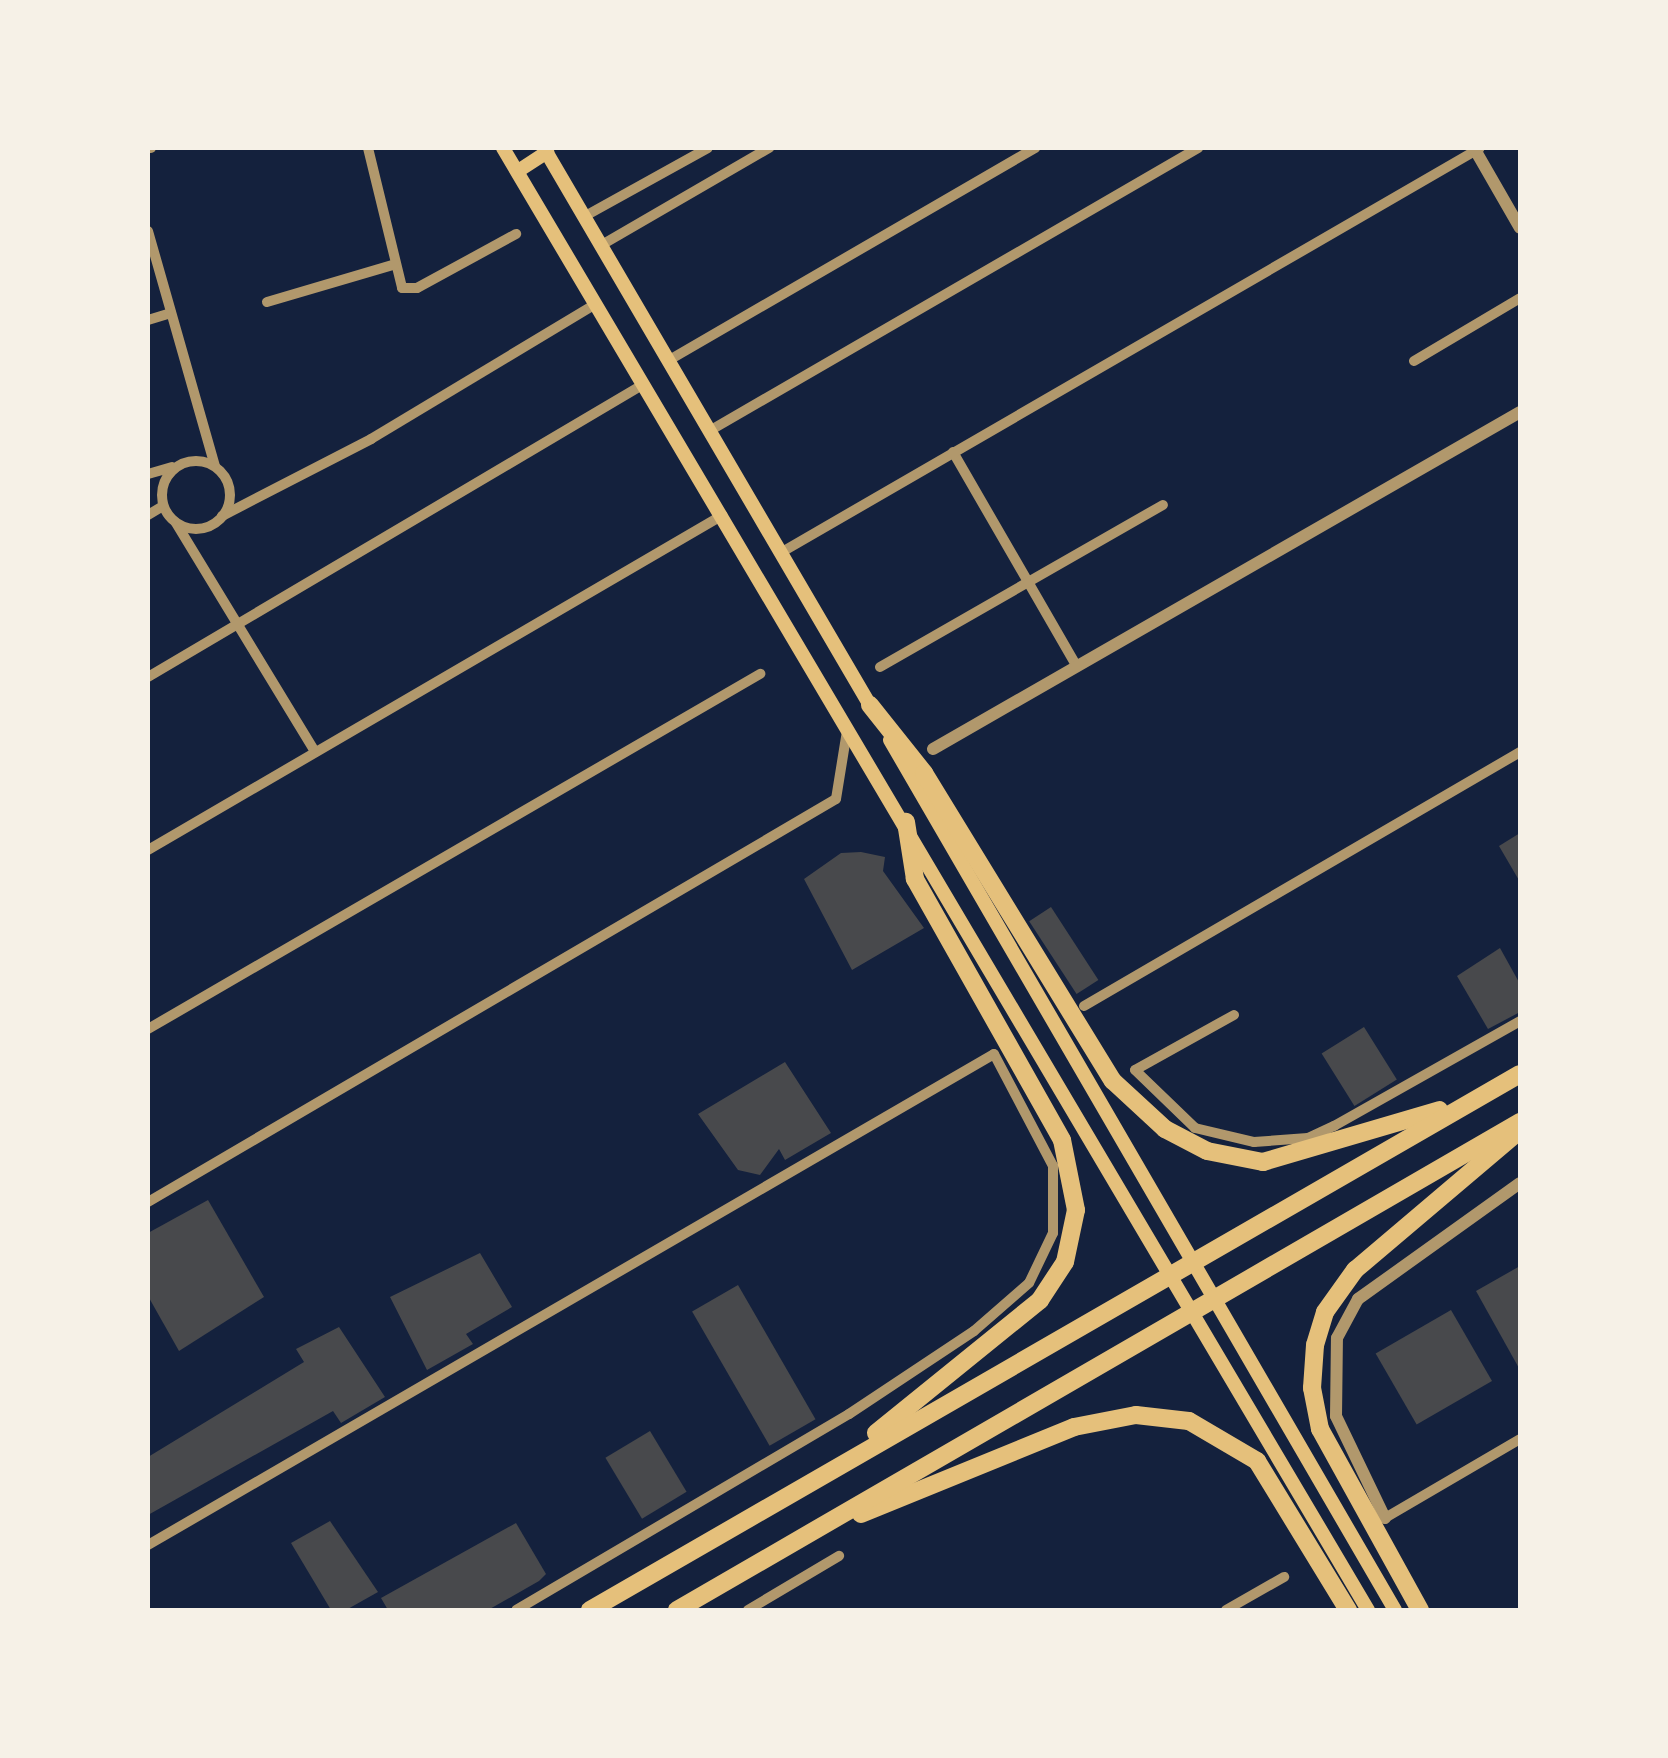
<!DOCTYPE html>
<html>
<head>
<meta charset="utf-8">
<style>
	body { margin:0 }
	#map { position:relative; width:1668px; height:1758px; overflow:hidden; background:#14213d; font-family:"Archivo Narrow",sans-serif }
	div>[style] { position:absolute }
	.building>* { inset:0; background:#48494c; transform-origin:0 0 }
	.minor>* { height:10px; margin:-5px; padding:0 5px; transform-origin:5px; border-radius:5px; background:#b1986c }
	.minor>.ring { margin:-5px; padding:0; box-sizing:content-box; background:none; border:10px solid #b1986c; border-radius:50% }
	.tertiary>* { height:12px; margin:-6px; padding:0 6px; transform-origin:6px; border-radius:6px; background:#b1986c }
	.secondary>* { height:14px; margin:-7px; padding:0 7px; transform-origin:7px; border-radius:7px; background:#e5c07b }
	.trunk>* { height:18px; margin:-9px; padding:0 9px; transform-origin:9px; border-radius:9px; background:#e5c07b }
	span { translate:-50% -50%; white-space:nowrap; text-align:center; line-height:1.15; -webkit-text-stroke:8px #f6f1e7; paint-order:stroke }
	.frame { position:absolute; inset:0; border:150px solid #f6f1e7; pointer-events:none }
</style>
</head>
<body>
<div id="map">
	<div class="building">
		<div style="clip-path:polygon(1520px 833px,1520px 882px,1499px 846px)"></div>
		<div style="clip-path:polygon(861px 852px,885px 857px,883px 871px,924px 928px,852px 970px,804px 879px,841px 853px)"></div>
		<div style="left:1051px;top:907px;width:87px;height:26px;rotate:57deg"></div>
		<div style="clip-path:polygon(1500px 948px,1520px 984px,1520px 1012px,1488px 1029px,1457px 976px)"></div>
		<div style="left:1364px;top:1027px;width:62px;height:50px;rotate:58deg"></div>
		<div style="clip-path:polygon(785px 1062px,831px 1133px,785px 1160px,779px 1149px,760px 1175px,738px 1170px,698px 1114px)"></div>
		<div style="clip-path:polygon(208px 1200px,264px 1297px,179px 1351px,148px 1296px,148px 1233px)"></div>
		<div style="clip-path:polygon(480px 1253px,512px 1307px,466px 1334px,473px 1344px,427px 1370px,390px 1297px)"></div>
		<div style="clip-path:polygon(1520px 1266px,1520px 1370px,1476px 1291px)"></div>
		<div style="left:738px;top:1285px;width:155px;height:53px;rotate:60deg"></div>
		<div style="left:1451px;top:1310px;width:82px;height:87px;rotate:60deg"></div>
		<div style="clip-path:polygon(339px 1327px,385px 1397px,341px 1423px,333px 1411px,148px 1515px,148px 1457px,304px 1362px,296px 1349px)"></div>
		<div style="left:650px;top:1431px;width:71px;height:52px;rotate:59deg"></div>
		<div style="clip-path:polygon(330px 1521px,378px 1592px,346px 1610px,331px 1610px,291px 1543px)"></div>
		<div style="clip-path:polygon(516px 1523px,546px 1574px,539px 1581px,488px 1610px,388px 1610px,381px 1598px)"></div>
	</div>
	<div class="minor">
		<div style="left:148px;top:148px;width:3px"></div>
		<div style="left:368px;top:148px;width:144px;rotate:76.3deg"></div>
		<div style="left:402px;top:288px;width:15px"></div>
		<div style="left:417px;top:288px;width:113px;rotate:-28.6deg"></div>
		<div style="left:587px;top:215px;width:138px;rotate:-29deg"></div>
		<div style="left:148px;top:231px;width:244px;rotate:74.1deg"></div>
		<div style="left:605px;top:243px;width:190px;rotate:-30.1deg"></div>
		<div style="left:267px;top:302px;width:134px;rotate:-16.4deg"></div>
		<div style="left:148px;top:320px;width:24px;rotate:-17deg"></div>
		<div style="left:671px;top:359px;width:421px;rotate:-30.1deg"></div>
		<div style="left:1414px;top:361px;width:123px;rotate:-30.7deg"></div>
		<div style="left:711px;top:430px;width:563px;rotate:-30.07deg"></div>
		<div style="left:953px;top:452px;width:248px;rotate:60deg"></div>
		<div class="ring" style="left:162px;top:461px;width:58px;height:58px"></div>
		<div style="left:148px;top:474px;width:25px;rotate:-16deg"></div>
		<div style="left:148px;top:515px;width:17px;rotate:-31deg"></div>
		<div style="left:222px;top:516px;width:168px;rotate:-27.3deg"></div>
		<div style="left:371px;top:439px;width:262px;rotate:-31deg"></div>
		<div style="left:176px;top:523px;width:268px;rotate:58.7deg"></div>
		<div style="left:782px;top:552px;width:806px;rotate:-30.06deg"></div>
		<div style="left:880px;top:667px;width:326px;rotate:-29.8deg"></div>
		<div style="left:148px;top:677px;width:576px;rotate:-30.57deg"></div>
		<div style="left:148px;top:850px;width:665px;rotate:-30.23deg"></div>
		<div style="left:1084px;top:1006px;width:505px;rotate:-30.22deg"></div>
		<div style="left:1234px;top:1015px;width:113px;rotate:150.9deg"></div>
		<div style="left:1135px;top:1070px;width:83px;rotate:44deg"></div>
		<div style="left:1195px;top:1128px;width:61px;rotate:13.3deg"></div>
		<div style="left:1254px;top:1142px;width:54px;rotate:-4.2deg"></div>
		<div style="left:1308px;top:1138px;width:29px;rotate:-25deg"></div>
		<div style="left:1334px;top:1126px;width:214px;rotate:-29.4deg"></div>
		<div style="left:148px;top:1029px;width:708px;rotate:-30.12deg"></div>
		<div style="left:148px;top:1202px;width:797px;rotate:-30.36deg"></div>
		<div style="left:836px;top:799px;width:69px;rotate:-80.8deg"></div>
		<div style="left:1385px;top:1518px;width:156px;rotate:-30.3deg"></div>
		<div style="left:148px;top:1545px;width:978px;rotate:-30.13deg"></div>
		<div style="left:994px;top:1054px;width:127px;rotate:62.2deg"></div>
		<div style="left:1053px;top:1166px;width:67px;rotate:90deg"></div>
		<div style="left:1053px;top:1233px;width:55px;rotate:115.6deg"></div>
		<div style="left:1029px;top:1283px;width:73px;rotate:138.9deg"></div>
		<div style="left:974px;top:1331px;width:150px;rotate:146.4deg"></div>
		<div style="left:849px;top:1414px;width:386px;rotate:149.5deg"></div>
		<div style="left:748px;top:1610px;width:106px;rotate:-30.7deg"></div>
		<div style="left:1226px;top:1610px;width:67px;rotate:-29.6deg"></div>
	</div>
	<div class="tertiary">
		<div style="left:1474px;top:148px;width:92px;rotate:60.1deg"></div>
		<div style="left:933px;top:749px;width:677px;rotate:-29.86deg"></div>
		<div style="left:1385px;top:1518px;width:113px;rotate:-115.7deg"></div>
		<div style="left:1336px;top:1416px;width:78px;rotate:-89.3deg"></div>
		<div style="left:1337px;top:1338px;width:44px;rotate:-61.7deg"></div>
		<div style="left:1358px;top:1299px;width:199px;rotate:-35.6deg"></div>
	</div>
	<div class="secondary">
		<div style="left:503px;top:148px;width:1699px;rotate:59.39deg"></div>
		<div style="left:544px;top:148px;width:653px;rotate:59.67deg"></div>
		<div style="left:518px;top:171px;width:35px;rotate:-33deg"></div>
		<div style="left:890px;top:740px;width:1006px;rotate:59.87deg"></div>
	</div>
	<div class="trunk">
		<div style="left:870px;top:705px;width:87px;rotate:51.5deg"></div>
		<div style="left:924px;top:773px;width:361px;rotate:58.5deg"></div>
		<div style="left:1113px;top:1081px;width:71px;rotate:42.7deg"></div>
		<div style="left:1165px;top:1129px;width:47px;rotate:27.6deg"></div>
		<div style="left:1207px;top:1151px;width:57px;rotate:11.1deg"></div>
		<div style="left:1263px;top:1162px;width:184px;rotate:-16.4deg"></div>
		<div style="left:876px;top:1433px;width:211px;rotate:-39deg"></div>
		<div style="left:1040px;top:1300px;width:45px;rotate:-56.7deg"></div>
		<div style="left:1065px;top:1262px;width:53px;rotate:-78.1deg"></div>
		<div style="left:1076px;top:1210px;width:71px;rotate:-101.3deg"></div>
		<div style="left:1062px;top:1140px;width:300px;rotate:-119.4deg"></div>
		<div style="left:915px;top:879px;width:58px;rotate:-99deg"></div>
		<div style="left:861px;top:1514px;width:230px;rotate:-22.2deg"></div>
		<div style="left:1074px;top:1427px;width:63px;rotate:-11deg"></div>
		<div style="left:1136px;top:1415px;width:53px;rotate:6.5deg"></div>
		<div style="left:1189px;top:1421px;width:79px;rotate:30.5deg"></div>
		<div style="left:1257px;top:1461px;width:175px;rotate:58.6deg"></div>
		<div style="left:590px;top:1610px;width:1073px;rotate:-29.96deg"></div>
		<div style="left:677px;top:1610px;width:974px;rotate:-30.07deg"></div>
		<div style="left:1420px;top:1610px;width:207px;rotate:-118.9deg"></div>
		<div style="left:1320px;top:1429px;width:42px;rotate:-101deg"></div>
		<div style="left:1312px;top:1388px;width:43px;rotate:-86deg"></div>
		<div style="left:1315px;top:1345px;width:34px;rotate:-73deg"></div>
		<div style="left:1325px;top:1312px;width:52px;rotate:-54.5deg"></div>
		<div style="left:1355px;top:1270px;width:206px;rotate:-40.3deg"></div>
	</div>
	<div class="frame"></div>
</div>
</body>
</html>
